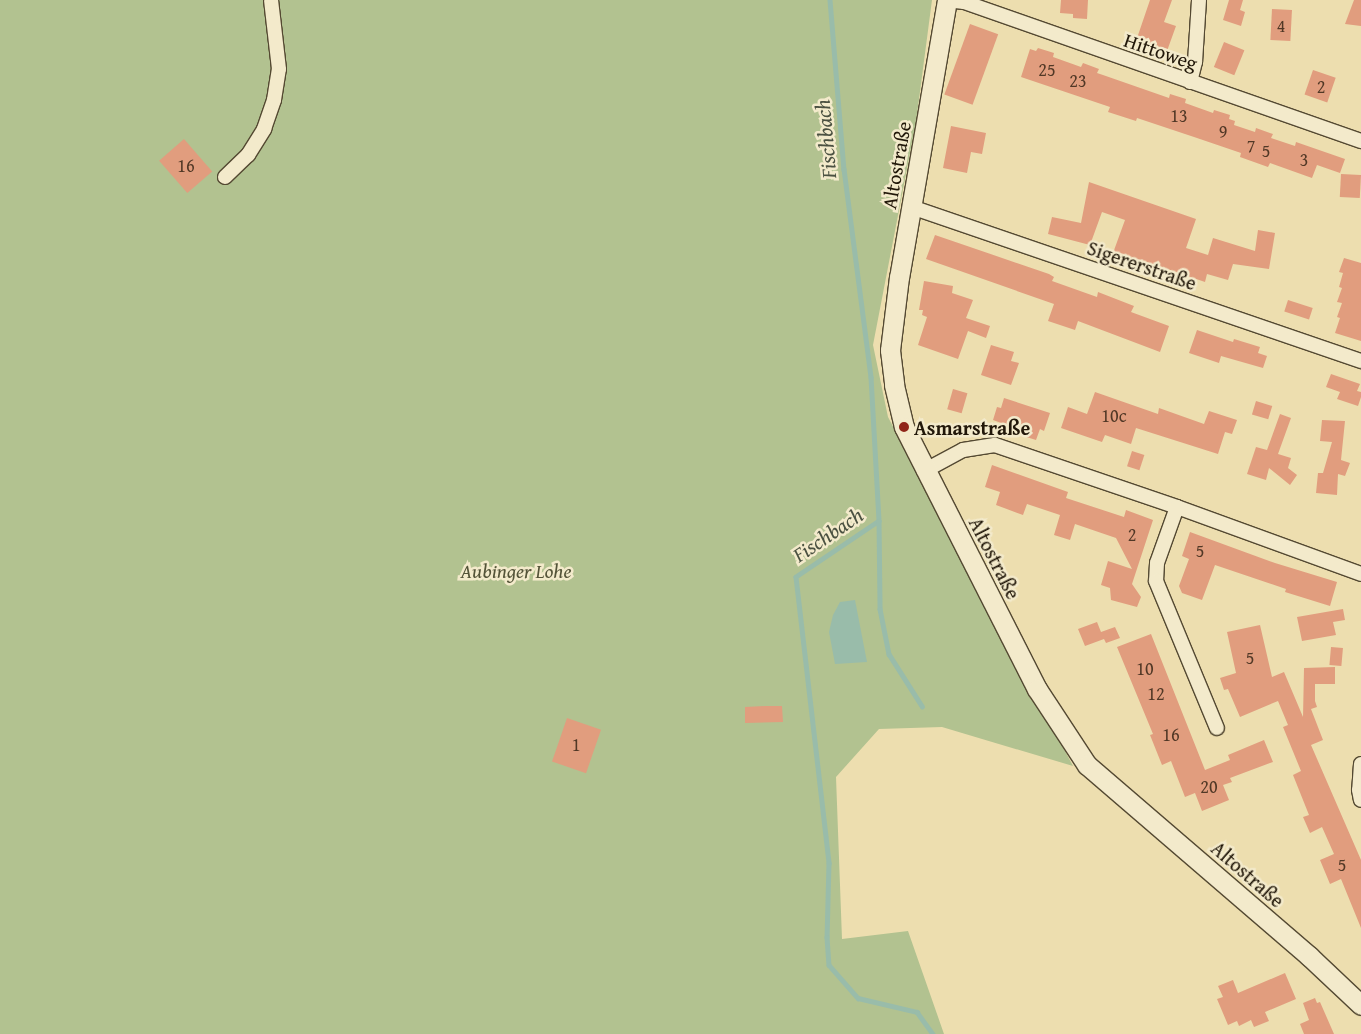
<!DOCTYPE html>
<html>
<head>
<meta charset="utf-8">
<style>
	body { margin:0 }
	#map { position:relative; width:1361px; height:1034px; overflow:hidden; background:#eddeaf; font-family:"Gentium Book Plus",serif }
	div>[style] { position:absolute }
	.green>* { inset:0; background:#b2c290 }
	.water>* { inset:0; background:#99bcaa }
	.stream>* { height:4.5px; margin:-2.25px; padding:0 2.25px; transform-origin:2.25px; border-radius:2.25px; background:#99bcaa }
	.building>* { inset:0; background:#e19d7e; transform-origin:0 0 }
	.roads { filter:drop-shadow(1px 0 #544932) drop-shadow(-1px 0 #544932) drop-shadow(0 1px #544932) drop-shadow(0 -1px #544932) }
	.minor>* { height:14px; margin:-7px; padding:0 7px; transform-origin:7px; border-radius:7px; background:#f3eacb }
	.secondary>* { height:19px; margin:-9.5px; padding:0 9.5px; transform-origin:9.5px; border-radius:9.5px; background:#f3eacb }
	.dots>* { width:14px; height:14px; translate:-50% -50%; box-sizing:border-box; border:2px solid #f3eacb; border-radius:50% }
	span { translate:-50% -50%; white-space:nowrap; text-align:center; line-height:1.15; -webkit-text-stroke:5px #f3eacb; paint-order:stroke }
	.number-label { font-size:18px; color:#513826 }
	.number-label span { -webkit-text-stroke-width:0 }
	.street-label { font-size:20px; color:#211709 }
	.poi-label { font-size:20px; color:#211709; font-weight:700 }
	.left { translate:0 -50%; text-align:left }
	.park-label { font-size:20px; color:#545338; font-style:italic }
	.water-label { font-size:21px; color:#4b5141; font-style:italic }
</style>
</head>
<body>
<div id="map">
	<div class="green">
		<div style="clip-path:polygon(0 0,932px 0,916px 122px,873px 345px,888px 417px,1073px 766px,942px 727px,879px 729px,836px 777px,842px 939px,908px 931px,944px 1034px,0 1034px)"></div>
	</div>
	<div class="water">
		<div style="clip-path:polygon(855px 600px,867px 662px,835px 664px,829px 632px,833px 615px,840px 602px)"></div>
	</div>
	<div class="stream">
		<div style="left:830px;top:0;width:170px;rotate:85.3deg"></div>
		<div style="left:844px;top:169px;width:210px;rotate:82.6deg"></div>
		<div style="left:871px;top:377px;width:144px;rotate:86.8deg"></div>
		<div style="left:879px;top:521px;width:100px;rotate:146deg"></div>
		<div style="left:796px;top:577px;width:288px;rotate:83.4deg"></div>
		<div style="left:829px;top:863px;width:74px;rotate:91.5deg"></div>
		<div style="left:827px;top:937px;width:28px;rotate:86deg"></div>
		<div style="left:829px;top:965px;width:44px;rotate:48.7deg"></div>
		<div style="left:858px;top:998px;width:61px;rotate:13.3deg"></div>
		<div style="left:917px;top:1012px;width:27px;rotate:54deg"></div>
		<div style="left:879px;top:521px;width:88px;rotate:89.3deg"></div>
		<div style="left:880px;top:609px;width:46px;rotate:78.7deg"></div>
		<div style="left:889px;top:654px;width:62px;rotate:57.6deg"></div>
	</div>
	<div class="building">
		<div style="clip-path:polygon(1061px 0,1088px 0,1087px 19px,1073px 18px,1073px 14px,1060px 13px)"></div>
		<div style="clip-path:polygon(1150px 0,1172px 0,1164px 22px,1176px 26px,1167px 51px,1136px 41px)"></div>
		<div style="clip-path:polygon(1229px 0,1243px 0,1240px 10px,1245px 12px,1241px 26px,1223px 20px)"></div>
		<div style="clip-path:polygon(1354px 0,1361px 0,1361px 26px,1345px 24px)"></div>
		<div style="left:1272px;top:9px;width:20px;height:31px;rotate:3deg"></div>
		<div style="left:970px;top:24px;width:30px;height:75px;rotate:20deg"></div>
		<div style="left:1224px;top:42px;width:22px;height:27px;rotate:22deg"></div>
		<div style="clip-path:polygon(1038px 48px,1054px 53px,1053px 57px,1081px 67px,1083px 63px,1099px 69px,1097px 73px,1103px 75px,1169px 98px,1170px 94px,1186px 99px,1185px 103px,1213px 113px,1214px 110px,1230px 115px,1229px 119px,1235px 121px,1234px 125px,1255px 132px,1256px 128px,1273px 134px,1271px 138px,1295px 146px,1296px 142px,1345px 159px,1340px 173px,1317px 165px,1312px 178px,1270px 163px,1268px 167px,1240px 157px,1241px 153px,1197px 138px,1137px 118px,1136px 121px,1108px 112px,1110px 107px,1021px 77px,1030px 49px,1036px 51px)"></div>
		<div style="left:1313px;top:70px;width:24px;height:26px;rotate:19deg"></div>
		<div style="clip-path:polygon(951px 126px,986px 133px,982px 154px,971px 152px,967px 173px,943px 168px)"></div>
		<div style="left:184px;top:139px;width:43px;height:33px;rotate:49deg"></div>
		<div style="left:1341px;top:174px;width:20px;height:23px;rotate:3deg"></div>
		<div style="clip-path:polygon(1089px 182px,1196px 219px,1186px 248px,1208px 255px,1213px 238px,1255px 251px,1258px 230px,1275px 233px,1269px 269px,1233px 264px,1228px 280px,1207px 274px,1205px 282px,1141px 260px,1139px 264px,1121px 258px,1122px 255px,1113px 253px,1125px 220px,1102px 212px,1090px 245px,1048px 234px,1052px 217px,1081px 223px)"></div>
		<div style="clip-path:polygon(935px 235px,1049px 274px,1054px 277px,1052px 281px,1097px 297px,1098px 292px,1134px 306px,1131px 312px,1169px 326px,1160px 352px,1078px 321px,1075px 330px,1048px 321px,1054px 304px,926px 259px)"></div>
		<div style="clip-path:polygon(1344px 258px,1361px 263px,1361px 341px,1335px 333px,1340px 318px,1337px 317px,1342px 303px,1337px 302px,1342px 288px,1339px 287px,1343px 273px,1339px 272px)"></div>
		<div style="clip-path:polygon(924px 281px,953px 286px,952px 293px,973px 300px,966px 318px,990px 326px,986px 338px,968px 331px,958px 359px,918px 345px,927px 317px,922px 315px,923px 310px,919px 310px)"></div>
		<div style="left:1288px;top:300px;width:26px;height:12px;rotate:18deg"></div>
		<div style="clip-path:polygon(1197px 330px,1233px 342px,1234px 339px,1260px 347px,1258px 353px,1267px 356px,1263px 368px,1221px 356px,1219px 363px,1189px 353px)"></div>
		<div style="clip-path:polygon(991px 345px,1014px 352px,1011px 361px,1019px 363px,1011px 385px,981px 375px)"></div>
		<div style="clip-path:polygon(1331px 374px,1360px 384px,1357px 391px,1361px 392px,1361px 397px,1358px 406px,1337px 399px,1340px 392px,1326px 387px)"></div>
		<div style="left:953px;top:389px;width:15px;height:21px;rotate:16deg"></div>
		<div style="clip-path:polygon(1095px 392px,1158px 414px,1159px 408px,1204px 424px,1209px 411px,1237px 420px,1232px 434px,1225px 432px,1218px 454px,1136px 428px,1131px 444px,1105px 435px,1102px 442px,1061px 428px,1068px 407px,1087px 414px)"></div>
		<div style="clip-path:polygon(1004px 398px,1050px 413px,1044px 431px,1040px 429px,1036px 440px,1020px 435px,1021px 430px,993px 420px,997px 407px,1001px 408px)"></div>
		<div style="left:1256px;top:401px;width:17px;height:14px;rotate:17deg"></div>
		<div style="clip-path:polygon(1280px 414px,1291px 418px,1278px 454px,1291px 458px,1288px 468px,1297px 475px,1290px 485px,1269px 468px,1266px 480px,1247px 474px,1256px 447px,1267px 450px)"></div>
		<div style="clip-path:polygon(1322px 420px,1345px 421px,1341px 460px,1350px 463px,1345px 476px,1338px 474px,1337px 495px,1316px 493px,1318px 473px,1323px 473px,1332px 442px,1320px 441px)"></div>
		<div style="left:1132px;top:451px;width:13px;height:16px;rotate:18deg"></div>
		<div style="clip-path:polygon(992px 465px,1068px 492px,1066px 498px,1124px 517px,1126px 510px,1153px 520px,1132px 584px,1141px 597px,1137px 607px,1111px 600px,1110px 588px,1101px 585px,1108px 561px,1132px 569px,1116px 538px,1075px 524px,1070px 540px,1054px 535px,1060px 515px,1027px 504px,1023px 515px,996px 505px,1000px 492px,985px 487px)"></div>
		<div style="clip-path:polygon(1190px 532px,1275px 563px,1337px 582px,1330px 606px,1285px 592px,1286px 589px,1215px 565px,1202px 600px,1182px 593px,1179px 586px,1189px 559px,1182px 556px)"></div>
		<div style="clip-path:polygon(1343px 609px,1345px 620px,1333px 622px,1336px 635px,1302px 641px,1297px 617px)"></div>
		<div style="clip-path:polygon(1097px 622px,1101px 632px,1115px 627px,1120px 638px,1106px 643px,1104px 639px,1085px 646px,1078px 629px)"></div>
		<div style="clip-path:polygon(1260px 625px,1272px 677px,1284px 672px,1303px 717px,1304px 668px,1335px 667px,1335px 684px,1315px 684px,1315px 701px,1317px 707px,1311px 709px,1323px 740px,1311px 745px,1361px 860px,1361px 928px,1341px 879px,1330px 884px,1320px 860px,1334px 854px,1322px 827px,1310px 833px,1303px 817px,1309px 815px,1293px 775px,1301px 771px,1283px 727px,1288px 725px,1278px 701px,1240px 717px,1228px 689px,1224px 690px,1220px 678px,1236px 673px,1227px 632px)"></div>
		<div style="clip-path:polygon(1151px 634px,1205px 770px,1230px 760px,1228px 755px,1264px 740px,1273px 762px,1230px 778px,1232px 782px,1223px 785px,1229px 800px,1202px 811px,1195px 793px,1185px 797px,1171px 761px,1162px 765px,1150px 735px,1153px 734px,1117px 647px)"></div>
		<div style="left:1331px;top:647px;width:12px;height:18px;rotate:5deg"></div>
		<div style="clip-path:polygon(765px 706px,782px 706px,783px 722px,745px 723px,745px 707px)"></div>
		<div style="left:567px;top:718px;width:36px;height:46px;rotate:19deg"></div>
		<div style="clip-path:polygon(1285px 973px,1296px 999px,1265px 1012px,1269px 1021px,1254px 1027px,1251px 1020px,1239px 1026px,1237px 1021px,1228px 1025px,1217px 999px,1223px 997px,1218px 986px,1233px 980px,1238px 993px)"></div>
		<div style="clip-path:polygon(1315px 998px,1317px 1003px,1320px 1002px,1334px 1034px,1304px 1034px,1300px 1024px,1309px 1020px,1303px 1003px)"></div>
	</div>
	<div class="roads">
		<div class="minor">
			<div style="left:947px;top:0;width:17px;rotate:7deg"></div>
			<div style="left:964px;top:2px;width:421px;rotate:19.3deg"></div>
			<div style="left:1190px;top:82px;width:21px;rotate:-76deg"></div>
			<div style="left:1195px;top:62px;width:62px;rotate:-86.3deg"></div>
			<div style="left:225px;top:177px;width:32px;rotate:-44deg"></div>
			<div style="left:248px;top:155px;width:31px;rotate:-58deg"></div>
			<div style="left:264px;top:129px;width:31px;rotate:-71deg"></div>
			<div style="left:274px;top:100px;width:31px;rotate:-81deg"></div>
			<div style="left:279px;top:69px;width:69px;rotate:-96.6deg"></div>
			<div style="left:911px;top:207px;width:476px;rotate:18.9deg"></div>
			<div style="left:924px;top:471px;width:44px;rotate:-28.3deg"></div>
			<div style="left:963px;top:450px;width:32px;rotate:-9deg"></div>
			<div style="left:995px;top:445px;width:192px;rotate:18.8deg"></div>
			<div style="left:1177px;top:507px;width:196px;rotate:20deg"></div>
			<div style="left:1177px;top:507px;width:59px;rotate:109.7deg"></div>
			<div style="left:1157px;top:563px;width:18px;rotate:93deg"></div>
			<div style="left:1156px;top:581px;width:159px;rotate:67.5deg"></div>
			<div style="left:1361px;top:764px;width:26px;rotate:94deg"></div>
			<div style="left:1359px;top:790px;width:10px;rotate:79deg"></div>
		</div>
		<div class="secondary">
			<div style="left:947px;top:0;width:281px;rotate:99.8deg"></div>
			<div style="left:899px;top:277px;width:74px;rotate:97deg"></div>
			<div style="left:890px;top:350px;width:35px;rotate:83deg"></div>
			<div style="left:894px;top:385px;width:43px;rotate:76.6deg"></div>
			<div style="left:904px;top:427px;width:294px;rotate:63.1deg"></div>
			<div style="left:1037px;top:689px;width:91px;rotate:56.7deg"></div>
			<div style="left:1087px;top:765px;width:293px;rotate:40.7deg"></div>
			<div style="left:1309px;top:956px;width:71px;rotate:43.3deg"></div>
		</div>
	</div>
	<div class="dots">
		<div style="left:904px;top:427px;background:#8f2418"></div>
	</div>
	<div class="number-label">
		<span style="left:1281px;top:26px">4</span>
		<span style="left:1047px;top:70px">25</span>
		<span style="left:1078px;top:81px">23</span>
		<span style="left:1321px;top:87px">2</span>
		<span style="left:1179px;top:116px">13</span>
		<span style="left:1223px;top:132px">9</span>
		<span style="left:1251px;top:146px">7</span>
		<span style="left:1266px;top:151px">5</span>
		<span style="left:1304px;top:160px">3</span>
		<span style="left:186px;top:166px">16</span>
		<span style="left:1114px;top:416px">10c</span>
		<span style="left:1132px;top:535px">2</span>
		<span style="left:1200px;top:551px">5</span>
		<span style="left:1250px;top:658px">5</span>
		<span style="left:1145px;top:669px">10</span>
		<span style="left:1156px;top:694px">12</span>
		<span style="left:1171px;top:735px">16</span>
		<span style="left:576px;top:745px">1</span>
		<span style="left:1209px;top:787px">20</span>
		<span style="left:1342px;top:865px">5</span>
	</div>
	<div class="street-label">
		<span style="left:1161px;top:51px;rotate:19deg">Hittoweg</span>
		<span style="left:896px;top:165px;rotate:-80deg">Altostraße</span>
		<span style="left:1142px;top:265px;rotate:19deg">Sigererstraße</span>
		<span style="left:995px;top:558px;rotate:63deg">Altostraße</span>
		<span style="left:1248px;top:874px;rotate:41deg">Altostraße</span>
	</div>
	<div class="poi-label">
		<span class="left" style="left:914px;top:427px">Asmarstraße</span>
	</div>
	<div class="park-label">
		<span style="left:516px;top:570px">Aubinger Lohe</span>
	</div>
	<div class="water-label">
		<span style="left:826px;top:139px;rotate:-95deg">Fischbach</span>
		<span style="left:828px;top:535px;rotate:-34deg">Fischbach</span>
	</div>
</div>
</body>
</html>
